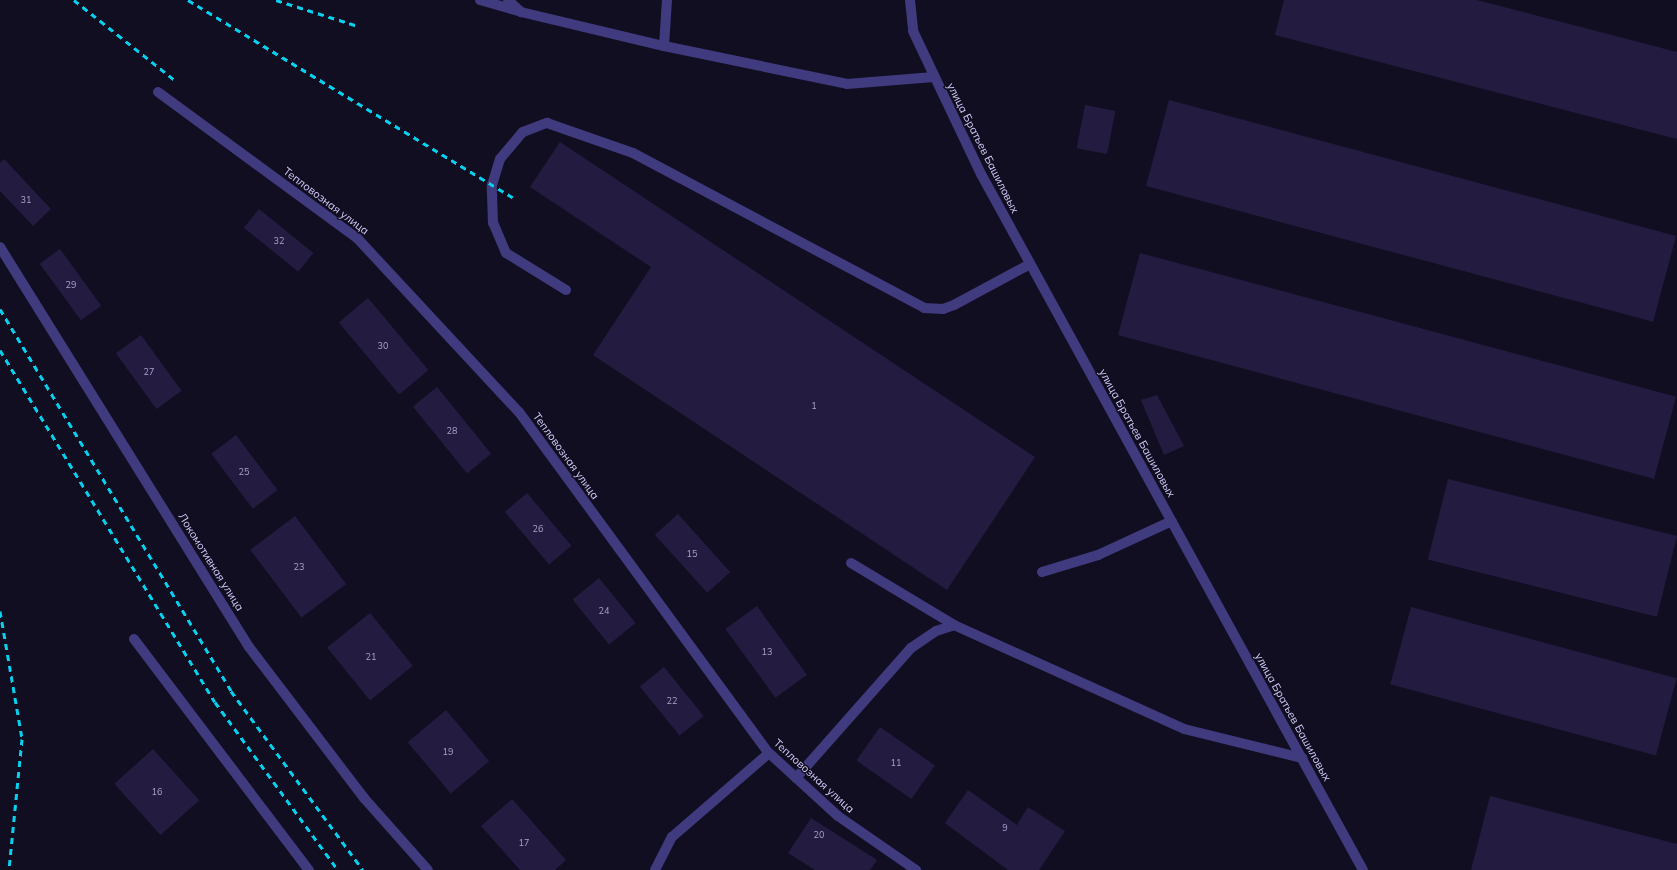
<!DOCTYPE html>
<html>
<head>
<meta charset="utf-8">
<style>
	body { margin:0 }
	#map { position:relative; width:1677px; height:870px; overflow:hidden; background:#120e21; font-family:Mulish,sans-serif }
	div>[style] { position:absolute }
	.building>* { inset:0; background:#241b41; transform-origin:0 0 }
	.minor>* { height:10px; margin:-5px; padding:0 5px; transform-origin:5px; border-radius:5px; background:#403a7e }
	.rail>* { height:3px; margin-top:-1.5px; transform-origin:0; background:repeating-linear-gradient(90deg,#08d1f0 0 6px,transparent 0 11px) }
	span { translate:-50% -50%; white-space:nowrap; text-align:center; line-height:1.15; -webkit-text-stroke:3px #120e21; paint-order:stroke }
	.number-label { font-size:9px; color:#aaa2ce }
	.number-label span { -webkit-text-stroke-width:0 }
	.street-label { font-size:11px; color:#d6cffd }
</style>
</head>
<body>
<div id="map">
	<div class="building">
		<div style="clip-path:polygon(1284px 0,1477px 0,1677px 52px,1677px 139px,1275px 35px)"></div>
		<div style="left:1169px;top:100px;width:525px;height:89px;rotate:15deg"></div>
		<div style="left:1085px;top:105px;width:31px;height:44px;rotate:11deg"></div>
		<div style="clip-path:polygon(560px 142px,1035px 457px,947px 590px,593px 355px,651px 267px,530px 187px)"></div>
		<div style="clip-path:polygon(4px 159px,51px 209px,33px 226px,0 191px,0 163px)"></div>
		<div style="left:259px;top:209px;width:70px;height:24px;rotate:39deg"></div>
		<div style="left:60px;top:249px;width:70px;height:25px;rotate:54deg"></div>
		<div style="left:1140px;top:253px;width:555px;height:85px;rotate:15deg"></div>
		<div style="left:368px;top:298px;width:94px;height:38px;rotate:50deg"></div>
		<div style="left:141px;top:335px;width:69px;height:31px;rotate:54deg"></div>
		<div style="left:437px;top:387px;width:86px;height:31px;rotate:51deg"></div>
		<div style="clip-path:polygon(1157px 395px,1184px 446px,1164px 455px,1141px 400px)"></div>
		<div style="left:236px;top:435px;width:69px;height:31px;rotate:53deg"></div>
		<div style="left:1448px;top:479px;width:236px;height:83px;rotate:14deg"></div>
		<div style="left:527px;top:493px;width:69px;height:29px;rotate:50deg"></div>
		<div style="left:678px;top:514px;width:78px;height:31px;rotate:48deg"></div>
		<div style="left:295px;top:516px;width:85px;height:56px;rotate:53deg"></div>
		<div style="left:599px;top:578px;width:58px;height:34px;rotate:51deg"></div>
		<div style="left:757px;top:606px;width:85px;height:39px;rotate:54deg"></div>
		<div style="left:1411px;top:607px;width:275px;height:80px;rotate:15deg"></div>
		<div style="left:370px;top:613px;width:68px;height:55px;rotate:51deg"></div>
		<div style="left:664px;top:667px;width:63px;height:31px;rotate:51deg"></div>
		<div style="left:446px;top:710px;width:67px;height:50px;rotate:50deg"></div>
		<div style="left:880px;top:727px;width:67px;height:41px;rotate:35deg"></div>
		<div style="left:153px;top:749px;width:69px;height:52px;rotate:48deg"></div>
		<div style="clip-path:polygon(968px 790px,1017px 825px,1028px 807px,1065px 831px,1039px 870px,1008px 870px,945px 823px)"></div>
		<div style="clip-path:polygon(1490px 796px,1677px 844px,1677px 870px,1471px 870px)"></div>
		<div style="clip-path:polygon(512px 799px,566px 860px,555px 870px,520px 870px,481px 826px)"></div>
		<div style="clip-path:polygon(811px 818px,877px 860px,870px 870px,815px 870px,788px 853px)"></div>
	</div>
	<div class="minor">
		<div style="left:480px;top:0;width:40px;rotate:16deg"></div>
		<div style="left:508px;top:0;width:18px;rotate:43deg"></div>
		<div style="left:521px;top:12px;width:147px;rotate:13.4deg"></div>
		<div style="left:664px;top:46px;width:187px;rotate:11.7deg"></div>
		<div style="left:847px;top:84px;width:87px;rotate:-4.6deg"></div>
		<div style="left:910px;top:0;width:31px;rotate:84deg"></div>
		<div style="left:913px;top:31px;width:158px;rotate:64.6deg"></div>
		<div style="left:981px;top:174px;width:794px;rotate:61.24deg"></div>
		<div style="left:664px;top:46px;width:46px;rotate:-86.3deg"></div>
		<div style="left:158px;top:92px;width:248px;rotate:36.3deg"></div>
		<div style="left:358px;top:239px;width:236px;rotate:47.1deg"></div>
		<div style="left:519px;top:412px;width:423px;rotate:53.8deg"></div>
		<div style="left:769px;top:753px;width:93px;rotate:42.4deg"></div>
		<div style="left:838px;top:816px;width:95px;rotate:34.7deg"></div>
		<div style="left:0;top:247px;width:471px;rotate:58.1deg"></div>
		<div style="left:249px;top:647px;width:190px;rotate:52.7deg"></div>
		<div style="left:364px;top:798px;width:96px;rotate:48.4deg"></div>
		<div style="left:566px;top:290px;width:70px;rotate:-148.3deg"></div>
		<div style="left:506px;top:253px;width:33px;rotate:-113deg"></div>
		<div style="left:493px;top:223px;width:38px;rotate:-92deg"></div>
		<div style="left:492px;top:185px;width:27px;rotate:-73deg"></div>
		<div style="left:500px;top:159px;width:35px;rotate:-50deg"></div>
		<div style="left:523px;top:132px;width:26px;rotate:-21deg"></div>
		<div style="left:547px;top:123px;width:91px;rotate:19.2deg"></div>
		<div style="left:633px;top:153px;width:330px;rotate:28deg"></div>
		<div style="left:924px;top:308px;width:19px;rotate:3deg"></div>
		<div style="left:943px;top:309px;width:12px;rotate:-20deg"></div>
		<div style="left:954px;top:305px;width:86px;rotate:-28.3deg"></div>
		<div style="left:851px;top:563px;width:120px;rotate:31deg"></div>
		<div style="left:954px;top:625px;width:252px;rotate:24.3deg"></div>
		<div style="left:1184px;top:729px;width:122px;rotate:13.8deg"></div>
		<div style="left:1042px;top:572px;width:59px;rotate:-16.9deg"></div>
		<div style="left:1098px;top:555px;width:81px;rotate:-24.7deg"></div>
		<div style="left:134px;top:639px;width:290px;rotate:52.9deg"></div>
		<div style="left:796px;top:778px;width:174px;rotate:-48.5deg"></div>
		<div style="left:911px;top:648px;width:30px;rotate:-34deg"></div>
		<div style="left:936px;top:631px;width:19px;rotate:-18deg"></div>
		<div style="left:655px;top:870px;width:37px;rotate:-63deg"></div>
		<div style="left:672px;top:837px;width:128px;rotate:-40.9deg"></div>
	</div>
	<div class="rail">
		<div style="left:74px;top:0;width:130px;rotate:38.5deg"></div>
		<div style="left:188px;top:0;width:383px;rotate:31.3deg"></div>
		<div style="left:276px;top:0;width:86px;rotate:17.6deg"></div>
		<div style="left:0;top:309px;width:446px;rotate:58.8deg"></div>
		<div style="left:231px;top:691px;width:222px;rotate:53.6deg"></div>
		<div style="left:0;top:350px;width:412px;rotate:58.6deg"></div>
		<div style="left:215px;top:702px;width:208px;rotate:53.8deg"></div>
		<div style="left:0;top:611px;width:130px;rotate:80.2deg"></div>
		<div style="left:22px;top:739px;width:132px;rotate:95.7deg"></div>
	</div>
	<div class="number-label">
		<span style="left:26px;top:200px">31</span>
		<span style="left:279px;top:241px">32</span>
		<span style="left:71px;top:285px">29</span>
		<span style="left:383px;top:346px">30</span>
		<span style="left:149px;top:372px">27</span>
		<span style="left:814px;top:406px">1</span>
		<span style="left:452px;top:431px">28</span>
		<span style="left:244px;top:472px">25</span>
		<span style="left:538px;top:529px">26</span>
		<span style="left:692px;top:554px">15</span>
		<span style="left:299px;top:567px">23</span>
		<span style="left:604px;top:611px">24</span>
		<span style="left:767px;top:652px">13</span>
		<span style="left:371px;top:657px">21</span>
		<span style="left:672px;top:701px">22</span>
		<span style="left:448px;top:752px">19</span>
		<span style="left:896px;top:763px">11</span>
		<span style="left:157px;top:792px">16</span>
		<span style="left:1005px;top:828px">9</span>
		<span style="left:819px;top:835px">20</span>
		<span style="left:524px;top:843px">17</span>
	</div>
	<div class="street-label">
		<span style="left:983px;top:148px;rotate:63deg">улица Братьев Башиловых</span>
		<span style="left:326px;top:201px;rotate:37deg">Тепловозная улица</span>
		<span style="left:1137px;top:433px;rotate:61deg">улица Братьев Башиловых</span>
		<span style="left:566px;top:456px;rotate:54deg">Тепловозная улица</span>
		<span style="left:211px;top:562px;rotate:58deg">Локомотивная улица</span>
		<span style="left:1293px;top:717px;rotate:61deg">улица Братьев Башиловых</span>
		<span style="left:814px;top:776px;rotate:42deg">Тепловозная улица</span>
	</div>
</div>
</body>
</html>
